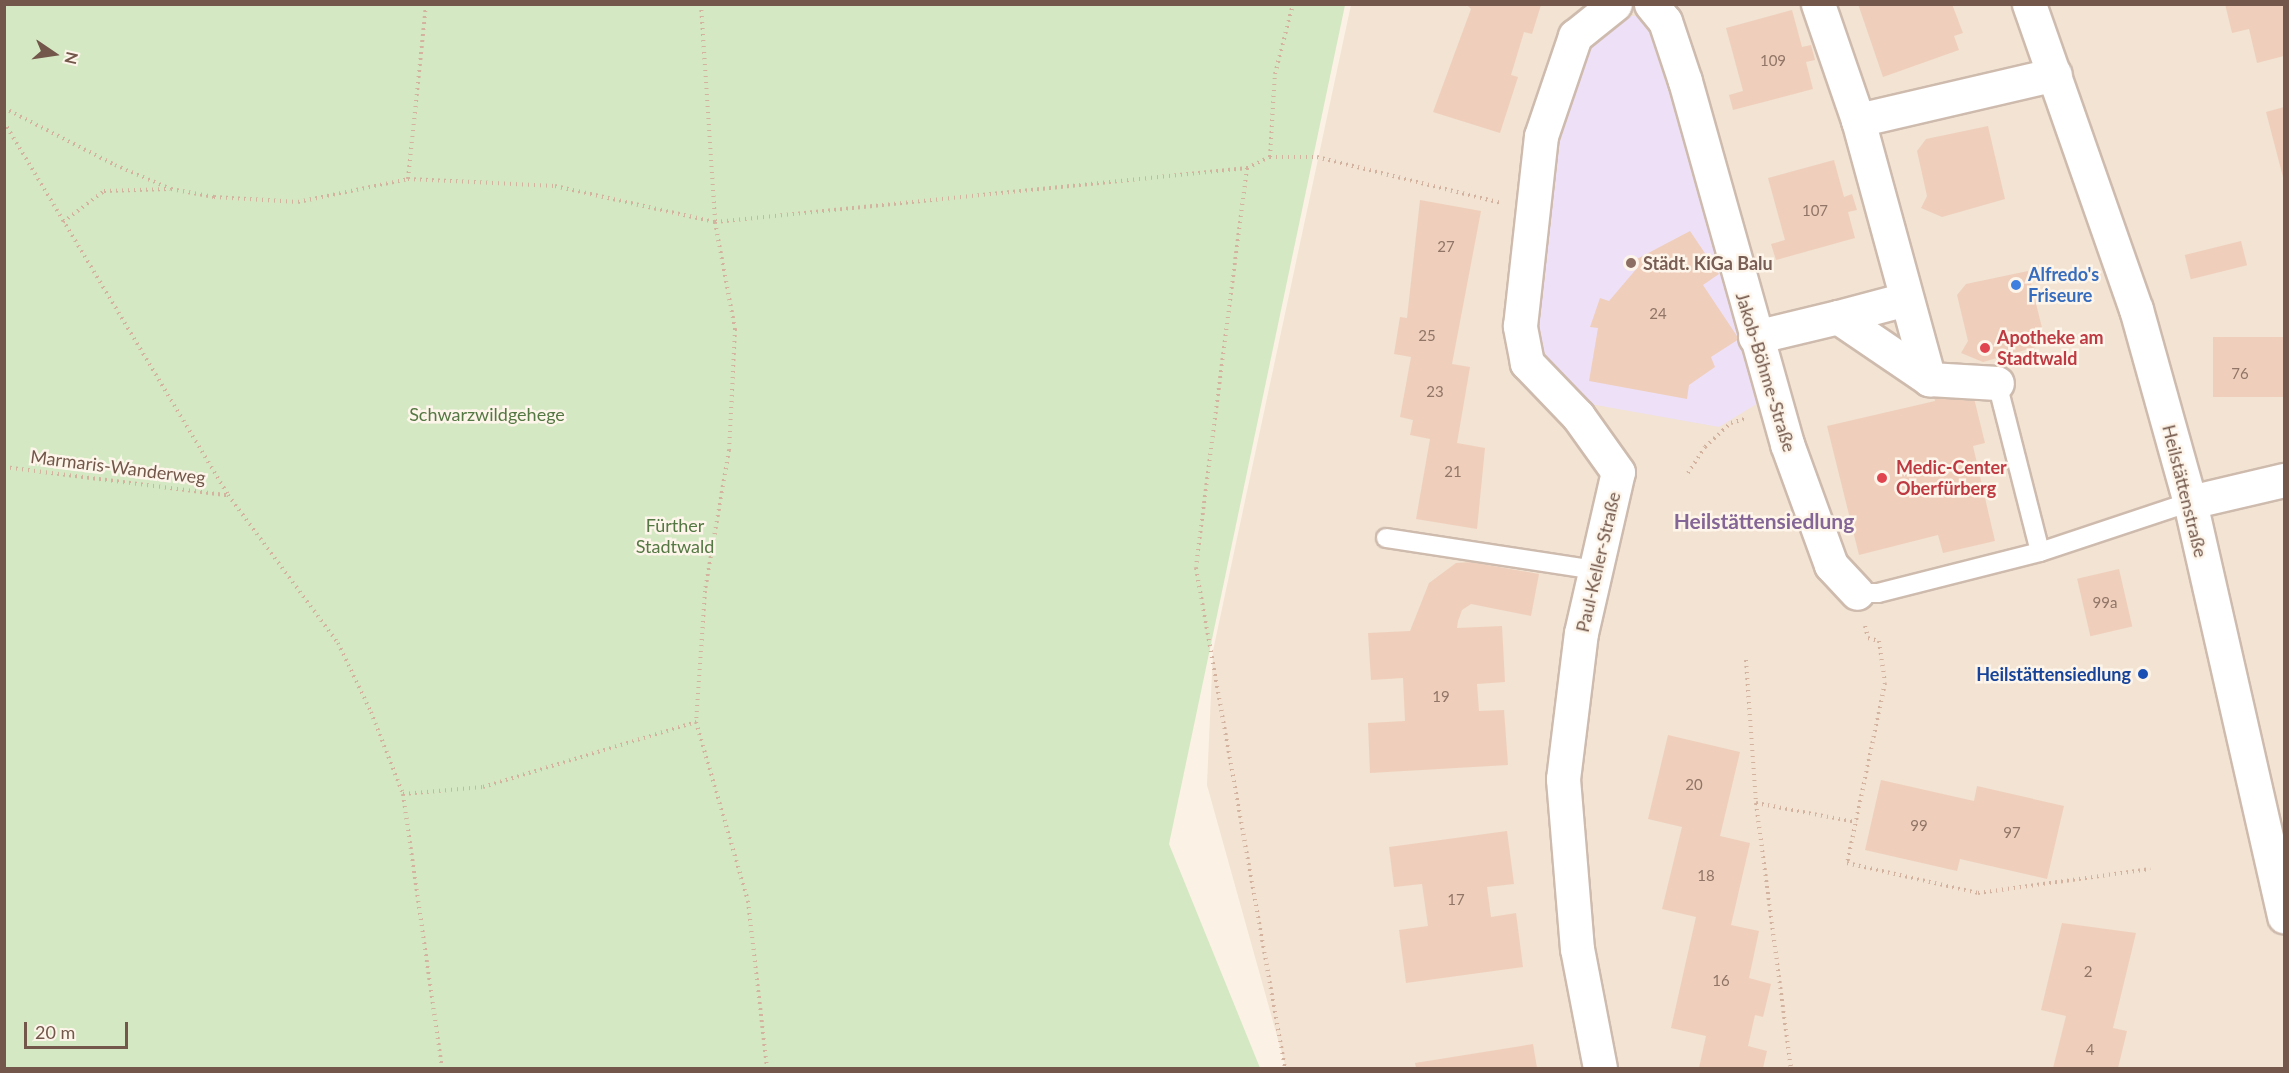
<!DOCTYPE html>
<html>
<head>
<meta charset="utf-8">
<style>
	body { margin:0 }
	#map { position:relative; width:2289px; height:1073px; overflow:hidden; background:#fbf1e4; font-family:Lato,sans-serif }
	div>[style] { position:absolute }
	.residential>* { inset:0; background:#f2e3d2 }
	.education>* { inset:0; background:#eee0f7 }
	.green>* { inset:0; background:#d3e8c3 }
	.building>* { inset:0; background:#efcfbc; transform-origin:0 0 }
	.path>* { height:4px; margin-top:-2px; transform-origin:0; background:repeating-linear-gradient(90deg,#d4b2a0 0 1.5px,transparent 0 6px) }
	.roads { filter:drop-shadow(2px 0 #cebbae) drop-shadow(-2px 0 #cebbae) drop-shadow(0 2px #cebbae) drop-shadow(0 -2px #cebbae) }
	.lane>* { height:18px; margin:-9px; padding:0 9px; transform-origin:9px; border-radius:9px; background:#fff }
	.street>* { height:33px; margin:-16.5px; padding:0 16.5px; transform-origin:16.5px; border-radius:16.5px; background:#fff }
	.secondary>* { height:33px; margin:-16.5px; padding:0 16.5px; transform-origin:16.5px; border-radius:16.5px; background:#fff }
	.dots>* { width:16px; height:16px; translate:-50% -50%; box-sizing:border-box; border:3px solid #fef5ea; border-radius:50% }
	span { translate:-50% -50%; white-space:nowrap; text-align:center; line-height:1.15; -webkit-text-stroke:5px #fef5ea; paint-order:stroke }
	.number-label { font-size:15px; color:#917566 }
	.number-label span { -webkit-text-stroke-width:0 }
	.education-label { font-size:18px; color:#785e54; font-weight:700 }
	.left { translate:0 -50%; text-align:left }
	.shop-label { font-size:18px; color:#366cbe; font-weight:700 }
	.health-label { font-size:18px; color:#be3a42; font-weight:700 }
	.street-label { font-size:18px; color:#72574a }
	.park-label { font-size:18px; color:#547843 }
	.transit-label { font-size:18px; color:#164399; font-weight:700 }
	.right { translate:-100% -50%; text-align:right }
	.quarter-label { font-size:21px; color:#846696; font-weight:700 }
	.frame { position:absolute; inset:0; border:6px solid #72574a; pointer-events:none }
	.north { position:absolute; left:24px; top:24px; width:60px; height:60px; -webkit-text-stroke:4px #fef5ea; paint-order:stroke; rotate:103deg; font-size:16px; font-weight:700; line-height:24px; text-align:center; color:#72574a }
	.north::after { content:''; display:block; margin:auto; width:21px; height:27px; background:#72574a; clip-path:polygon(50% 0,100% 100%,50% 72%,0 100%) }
	.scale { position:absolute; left:24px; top:1022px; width:104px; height:27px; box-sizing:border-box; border:3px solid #72574a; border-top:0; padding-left:8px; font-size:18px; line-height:21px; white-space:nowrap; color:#72574a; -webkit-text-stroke:4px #fef5ea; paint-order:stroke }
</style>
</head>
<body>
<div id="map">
	<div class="residential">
		<div style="clip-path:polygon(1351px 5px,2284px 5px,2284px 1068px,1286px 1068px,1207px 785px,1213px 651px)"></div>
	</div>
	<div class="education">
		<div style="clip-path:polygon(1616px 16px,1642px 16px,1653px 27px,1763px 400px,1719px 427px,1590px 404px,1550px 365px,1530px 321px,1574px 57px)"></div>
	</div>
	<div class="green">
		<div style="clip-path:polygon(5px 4px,1345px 5px,1169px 844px,1260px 1068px,5px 1068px)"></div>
	</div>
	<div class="building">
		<div style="clip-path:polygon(1858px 4px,1952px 4px,1963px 33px,1954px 36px,1959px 50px,1883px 77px)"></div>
		<div style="clip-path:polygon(2225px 4px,2284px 4px,2284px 56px,2257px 63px,2249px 29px,2232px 33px)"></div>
		<div style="clip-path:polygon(1467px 5px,1541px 5px,1532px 34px,1524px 32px,1511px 75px,1518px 77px,1500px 133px,1433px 112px,1471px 9px)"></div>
		<div style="clip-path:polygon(1792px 10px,1802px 47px,1811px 45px,1815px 60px,1806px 62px,1813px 89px,1733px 110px,1729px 95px,1743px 91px,1726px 28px)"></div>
		<div style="clip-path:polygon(2284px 107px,2284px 181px,2266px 112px)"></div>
		<div style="clip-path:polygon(1988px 126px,2005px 199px,1942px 217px,1921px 208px,1927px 196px,1917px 151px,1926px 139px)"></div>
		<div style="clip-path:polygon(1834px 160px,1844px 197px,1852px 194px,1857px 210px,1848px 212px,1855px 238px,1776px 260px,1771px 244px,1785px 240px,1768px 178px)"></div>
		<div style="clip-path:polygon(1420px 200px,1481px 211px,1452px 364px,1470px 367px,1457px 443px,1485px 448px,1477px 529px,1416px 519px,1430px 439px,1410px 435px,1413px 420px,1400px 417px,1411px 357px,1394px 354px,1400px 317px,1407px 318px)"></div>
		<div style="clip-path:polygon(1690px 231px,1719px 274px,1703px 285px,1739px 339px,1711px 357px,1715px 367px,1689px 385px,1687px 399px,1589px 381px,1598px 328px,1590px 327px,1600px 298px,1609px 301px,1638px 267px,1635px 260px)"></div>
		<div style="left:2241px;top:241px;width:25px;height:58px;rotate:76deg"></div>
		<div style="clip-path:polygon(2028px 271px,2046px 344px,1983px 362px,1961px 353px,1968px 341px,1957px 295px,1966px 284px)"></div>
		<div style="left:2284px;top:337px;width:60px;height:71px;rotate:90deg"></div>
		<div style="clip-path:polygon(1970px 382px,1985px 443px,1973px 446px,1995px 541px,1943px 553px,1938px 535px,1859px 555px,1827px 426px,1935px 401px,1933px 390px)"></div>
		<div style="clip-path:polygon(1471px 562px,1539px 574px,1531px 616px,1471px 604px,1462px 610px,1458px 621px,1457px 628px,1502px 626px,1505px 682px,1477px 684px,1479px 711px,1504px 710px,1508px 765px,1370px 773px,1368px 723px,1405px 721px,1403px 678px,1371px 680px,1368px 633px,1410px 631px,1429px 583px,1456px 563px)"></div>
		<div style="left:2119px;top:569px;width:59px;height:43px;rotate:77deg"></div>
		<div style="clip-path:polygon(1668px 735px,1740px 752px,1720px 836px,1750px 843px,1731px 925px,1759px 931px,1749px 978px,1771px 984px,1763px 1017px,1755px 1015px,1748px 1046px,1767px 1051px,1763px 1068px,1699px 1068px,1706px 1036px,1671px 1028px,1696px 917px,1662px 909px,1682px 827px,1648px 819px)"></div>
		<div style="clip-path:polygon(1881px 780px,1974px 801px,1977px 786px,2064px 806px,2047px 879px,1960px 859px,1957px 871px,1865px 850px)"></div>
		<div style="clip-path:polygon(1507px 831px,1514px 884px,1487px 887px,1491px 917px,1516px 913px,1523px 967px,1406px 983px,1399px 930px,1428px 926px,1422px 884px,1394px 887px,1389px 847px)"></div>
		<div style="clip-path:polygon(2062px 923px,2136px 933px,2113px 1028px,2127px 1031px,2118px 1068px,2053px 1068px,2066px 1016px,2041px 1010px)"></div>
		<div style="clip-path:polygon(1533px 1044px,1537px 1068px,1416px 1068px,1415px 1063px)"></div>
	</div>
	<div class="path">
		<div style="left:701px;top:4px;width:218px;rotate:86.3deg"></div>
		<div style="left:715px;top:222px;width:109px;rotate:79.4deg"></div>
		<div style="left:735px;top:329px;width:121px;rotate:92.8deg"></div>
		<div style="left:729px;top:450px;width:143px;rotate:99.7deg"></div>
		<div style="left:705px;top:591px;width:131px;rotate:93.9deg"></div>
		<div style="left:696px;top:722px;width:186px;rotate:73.8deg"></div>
		<div style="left:748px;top:901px;width:168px;rotate:83.5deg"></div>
		<div style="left:4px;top:108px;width:125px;rotate:27.2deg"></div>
		<div style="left:115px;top:165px;width:61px;rotate:23.2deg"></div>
		<div style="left:171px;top:189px;width:44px;rotate:10.5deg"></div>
		<div style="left:214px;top:197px;width:84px;rotate:3.4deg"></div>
		<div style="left:298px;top:202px;width:112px;rotate:-11.8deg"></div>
		<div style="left:408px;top:179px;width:147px;rotate:2.7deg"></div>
		<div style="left:555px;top:186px;width:164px;rotate:12.7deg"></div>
		<div style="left:715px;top:222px;width:535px;rotate:-5.8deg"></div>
		<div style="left:1247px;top:168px;width:25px;rotate:-26deg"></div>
		<div style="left:1270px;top:157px;width:47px"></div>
		<div style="left:1317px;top:157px;width:190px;rotate:14deg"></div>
		<div style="left:4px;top:122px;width:435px;rotate:59deg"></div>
		<div style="left:228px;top:495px;width:184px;rotate:53.4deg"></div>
		<div style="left:338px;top:643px;width:76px;rotate:64.4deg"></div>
		<div style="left:371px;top:712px;width:88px;rotate:68.7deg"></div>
		<div style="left:403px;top:794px;width:277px;rotate:81.9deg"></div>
		<div style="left:1270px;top:157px;width:83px;rotate:-86.6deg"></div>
		<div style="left:1275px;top:74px;width:72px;rotate:-75.6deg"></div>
		<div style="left:1247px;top:168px;width:403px;rotate:97.3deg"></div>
		<div style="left:1196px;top:568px;width:508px;rotate:79.91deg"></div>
		<div style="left:408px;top:179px;width:176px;rotate:-84.1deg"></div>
		<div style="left:63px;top:222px;width:51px;rotate:-37.1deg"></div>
		<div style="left:104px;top:191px;width:65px;rotate:-1.8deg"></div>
		<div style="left:4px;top:467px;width:225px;rotate:7.2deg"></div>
		<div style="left:1688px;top:473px;width:31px;rotate:-57deg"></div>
		<div style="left:1705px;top:447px;width:35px;rotate:-43deg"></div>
		<div style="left:1731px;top:423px;width:14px;rotate:-17deg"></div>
		<div style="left:1865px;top:626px;width:12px;rotate:76deg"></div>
		<div style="left:1868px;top:638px;width:11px;rotate:15deg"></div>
		<div style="left:1879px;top:641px;width:42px;rotate:81.9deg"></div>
		<div style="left:1885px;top:683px;width:184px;rotate:101.9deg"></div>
		<div style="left:1847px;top:863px;width:134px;rotate:12.9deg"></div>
		<div style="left:1978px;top:893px;width:174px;rotate:-7.9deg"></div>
		<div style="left:1746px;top:660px;width:143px;rotate:86deg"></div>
		<div style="left:1756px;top:803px;width:267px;rotate:82.5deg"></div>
		<div style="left:403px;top:794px;width:80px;rotate:-5deg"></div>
		<div style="left:483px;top:787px;width:223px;rotate:-17deg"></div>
		<div style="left:1756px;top:803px;width:102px;rotate:10.8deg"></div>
	</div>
	<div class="roads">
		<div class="lane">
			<div style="left:1997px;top:383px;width:174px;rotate:75.7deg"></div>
			<div style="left:1386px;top:538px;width:212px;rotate:8.7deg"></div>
			<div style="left:1857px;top:593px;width:21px"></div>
			<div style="left:1878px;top:593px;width:167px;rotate:-14.2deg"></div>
			<div style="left:2040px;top:552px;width:158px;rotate:-18.4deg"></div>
		</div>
		<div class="street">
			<div style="left:1651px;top:4px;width:22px;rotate:51deg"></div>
			<div style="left:1665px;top:21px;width:63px;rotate:71.6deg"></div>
			<div style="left:1685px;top:81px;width:377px;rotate:74.3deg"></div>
			<div style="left:1787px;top:444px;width:129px;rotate:70deg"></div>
			<div style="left:1831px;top:565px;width:38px;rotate:47deg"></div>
			<div style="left:1818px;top:4px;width:123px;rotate:71deg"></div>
			<div style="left:1858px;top:120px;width:269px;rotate:74.7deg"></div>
			<div style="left:1929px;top:379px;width:68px;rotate:3.4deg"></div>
			<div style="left:1858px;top:120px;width:202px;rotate:-13.1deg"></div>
			<div style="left:1906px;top:299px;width:70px;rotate:165.2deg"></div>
			<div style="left:1838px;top:317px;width:110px;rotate:34.3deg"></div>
			<div style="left:1755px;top:337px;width:85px;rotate:-13.5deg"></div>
			<div style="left:2190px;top:502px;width:97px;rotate:-13.2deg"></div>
			<div style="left:1600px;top:1068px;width:121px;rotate:-100.9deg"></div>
			<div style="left:1577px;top:949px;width:171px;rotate:-94.7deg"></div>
			<div style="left:1563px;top:779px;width:147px;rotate:-83deg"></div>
			<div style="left:1581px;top:633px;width:165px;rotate:-77.1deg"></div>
			<div style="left:1618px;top:472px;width:69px;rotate:-125.5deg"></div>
			<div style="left:1578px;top:416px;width:74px;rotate:-133.9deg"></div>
			<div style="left:1527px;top:363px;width:38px;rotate:-101deg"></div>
			<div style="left:1520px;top:326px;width:191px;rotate:-83.7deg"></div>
			<div style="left:1541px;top:136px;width:106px;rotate:-71.2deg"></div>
			<div style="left:1575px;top:36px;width:51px;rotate:-38.7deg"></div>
		</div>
		<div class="secondary">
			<div style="left:2029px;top:4px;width:323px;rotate:70.7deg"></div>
			<div style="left:2136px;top:309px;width:200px;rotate:74.4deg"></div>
			<div style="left:2190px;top:502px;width:425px;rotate:77.2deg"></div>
		</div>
	</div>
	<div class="dots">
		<div style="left:1631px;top:263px;background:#8d6e63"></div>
		<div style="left:2016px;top:285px;background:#3f7fe0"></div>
		<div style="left:1985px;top:348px;background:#e0444e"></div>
		<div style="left:1882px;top:478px;background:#e0444e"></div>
		<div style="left:2143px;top:674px;background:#1a4fb4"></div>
	</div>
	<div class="number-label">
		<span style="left:1773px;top:61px">109</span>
		<span style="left:1815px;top:211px">107</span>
		<span style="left:1446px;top:247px">27</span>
		<span style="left:1658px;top:314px">24</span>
		<span style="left:1427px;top:336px">25</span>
		<span style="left:2240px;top:374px">76</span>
		<span style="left:1435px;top:392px">23</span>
		<span style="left:1453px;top:472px">21</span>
		<span style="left:2105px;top:603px">99a</span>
		<span style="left:1441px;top:697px">19</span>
		<span style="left:1694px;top:785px">20</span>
		<span style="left:1919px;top:826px">99</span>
		<span style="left:2012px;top:833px">97</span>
		<span style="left:1706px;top:876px">18</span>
		<span style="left:1456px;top:900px">17</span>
		<span style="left:2088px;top:972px">2</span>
		<span style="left:1721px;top:981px">16</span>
		<span style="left:2090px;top:1050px">4</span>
	</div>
	<div class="education-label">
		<span class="left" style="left:1643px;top:263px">Städt. KiGa Balu</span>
	</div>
	<div class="shop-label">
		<span class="left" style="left:2028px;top:285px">Alfredo's<br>Friseure</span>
	</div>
	<div class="health-label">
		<span class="left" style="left:1997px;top:348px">Apotheke am<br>Stadtwald</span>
		<span class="left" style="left:1896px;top:478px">Medic-Center<br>Oberfürberg</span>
	</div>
	<div class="street-label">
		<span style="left:1766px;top:372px;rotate:73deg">Jakob-Böhme-Straße</span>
		<span style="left:118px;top:467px;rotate:7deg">Marmaris-Wanderweg</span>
		<span style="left:2185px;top:491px;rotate:76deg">Heilstättenstraße</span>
		<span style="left:1598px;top:562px;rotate:-77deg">Paul-Keller-Straße</span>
	</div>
	<div class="park-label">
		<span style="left:487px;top:414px">Schwarzwildgehege</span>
		<span style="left:675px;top:536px">Fürther<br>Stadtwald</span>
	</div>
	<div class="transit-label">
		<span class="right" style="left:2131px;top:674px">Heilstättensiedlung</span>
	</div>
	<div class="quarter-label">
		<span style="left:1764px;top:521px">Heilstättensiedlung</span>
	</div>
	<div class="frame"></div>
	<div class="north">N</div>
	<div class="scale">20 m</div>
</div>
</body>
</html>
